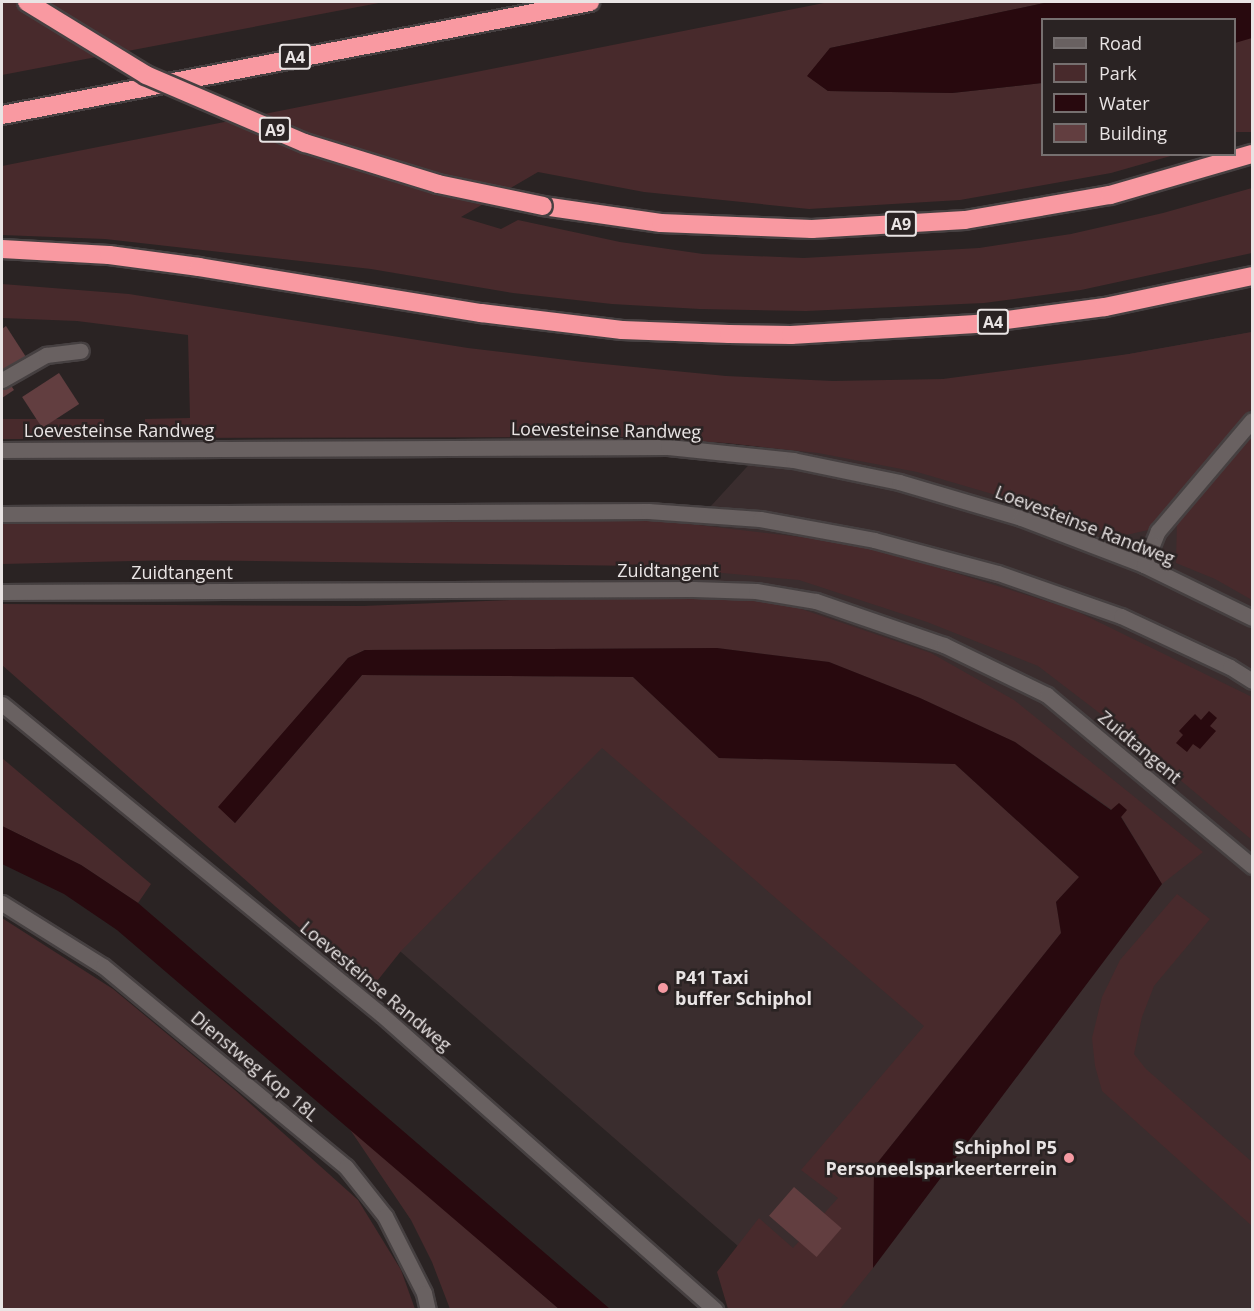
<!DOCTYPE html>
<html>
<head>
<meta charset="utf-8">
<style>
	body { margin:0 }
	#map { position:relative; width:1254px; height:1311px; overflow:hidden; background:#2a2323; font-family:"Open Sans",sans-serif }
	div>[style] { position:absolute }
	.built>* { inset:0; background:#3a2d2e }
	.green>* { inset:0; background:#482a2c; transform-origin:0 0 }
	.water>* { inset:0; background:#28090e }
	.building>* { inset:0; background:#623e40; transform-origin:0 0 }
	.roads { filter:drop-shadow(2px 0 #464041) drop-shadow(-2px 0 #464041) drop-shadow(0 2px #464041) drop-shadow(0 -2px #464041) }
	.minor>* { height:15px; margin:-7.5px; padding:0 7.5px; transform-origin:7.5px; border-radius:7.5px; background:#696161 }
	.highway>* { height:18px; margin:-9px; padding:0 9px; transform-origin:9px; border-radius:9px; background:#f999a1 }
	.bridges { filter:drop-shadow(2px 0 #464041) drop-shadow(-2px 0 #464041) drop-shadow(0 2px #464041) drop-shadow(0 -2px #464041) }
	.highway-bridge>* { height:18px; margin:-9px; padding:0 9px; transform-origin:9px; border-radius:9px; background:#f999a1 }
	.dots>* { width:16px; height:16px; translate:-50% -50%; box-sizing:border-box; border:3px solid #2a2323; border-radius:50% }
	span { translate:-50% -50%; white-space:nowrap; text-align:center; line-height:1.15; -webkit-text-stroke:5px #2a2323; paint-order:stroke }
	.shield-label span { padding:2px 4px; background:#2a2323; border:2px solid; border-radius:4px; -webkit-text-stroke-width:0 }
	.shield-label { font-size:16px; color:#e9e4e4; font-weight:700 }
	.street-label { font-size:18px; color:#e9e4e4 }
	.poi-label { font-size:18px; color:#e9e4e4; font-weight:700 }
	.left { translate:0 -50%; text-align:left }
	.right { translate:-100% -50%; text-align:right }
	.frame { position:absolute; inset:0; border:3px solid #e9e4e4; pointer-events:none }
	.legend { position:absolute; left:1041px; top:18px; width:195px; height:138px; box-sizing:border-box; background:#2a2323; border:2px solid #767070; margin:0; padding:8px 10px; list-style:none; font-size:18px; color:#e9e4e4 }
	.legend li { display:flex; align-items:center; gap:12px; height:30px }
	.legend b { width:30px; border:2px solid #767070 }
</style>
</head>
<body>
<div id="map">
	<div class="built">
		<div style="clip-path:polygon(1252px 332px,1252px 1309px,810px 1309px,346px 904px,810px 398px,1001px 377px)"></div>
	</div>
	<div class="green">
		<div style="clip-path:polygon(2px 2px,384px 2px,2px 75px)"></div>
		<div style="clip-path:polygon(829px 2px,1049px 2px,830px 48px,808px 76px,828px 91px,952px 93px,1042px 83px,1042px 154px,1174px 155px,1111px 173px,960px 200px,809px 209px,644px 192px,538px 172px,461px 217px,501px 229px,518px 220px,620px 242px,703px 254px,804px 258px,979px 248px,1071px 234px,1163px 213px,1252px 188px,1252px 253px,1081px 290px,984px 303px,806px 311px,700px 309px,612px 304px,513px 293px,371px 269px,105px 239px,2px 235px,2px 166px)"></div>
		<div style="left:1252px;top:38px;width:94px;height:18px;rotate:90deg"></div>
		<div style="clip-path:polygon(2px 284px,129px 294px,468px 348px,583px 362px,726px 376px,833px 381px,943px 379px,1129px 354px,1252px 332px,1252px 408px,1148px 530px,1118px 537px,1013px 500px,917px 472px,818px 453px,726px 443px,625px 437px,145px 438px,145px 419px,190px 418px,188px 335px,77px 321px,2px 318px)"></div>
		<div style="clip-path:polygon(2px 419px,37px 419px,42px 428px,55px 419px,104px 419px,104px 439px,2px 439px)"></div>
		<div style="clip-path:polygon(1252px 432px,1252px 600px,1215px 579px,1176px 563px,1177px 519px)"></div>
		<div style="clip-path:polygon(639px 518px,861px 544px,1072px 609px,1252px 697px,1252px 840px,1106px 718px,1038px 666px,927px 622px,799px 580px,644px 566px,178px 560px,2px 564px,2px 521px,243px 523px)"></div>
		<div style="clip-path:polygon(651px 594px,772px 599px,931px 653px,1014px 700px,1203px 852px,1162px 884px,1121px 816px,1015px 742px,920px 698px,829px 662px,717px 648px,365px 650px,348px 658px,219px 807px,235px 823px,362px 675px,633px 677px,719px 758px,955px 764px,1079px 877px,1056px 902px,1061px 933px,874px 1167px,873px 1268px,840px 1309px,728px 1309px,717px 1272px,759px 1218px,793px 1248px,838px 1198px,801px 1170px,924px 1026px,602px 748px,401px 951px,370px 990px,2px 665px,2px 604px,363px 606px)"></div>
		<div style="clip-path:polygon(2px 758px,151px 884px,138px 903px,81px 865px,2px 826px)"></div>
		<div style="clip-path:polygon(1177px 894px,1210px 919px,1154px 986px,1142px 1017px,1134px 1054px,1146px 1069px,1252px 1162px,1252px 1226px,1102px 1091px,1095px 1066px,1092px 1038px,1102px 997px,1120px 960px)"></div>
		<div style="clip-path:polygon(2px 918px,113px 989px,236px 1091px,358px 1200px,401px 1270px,415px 1309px,2px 1309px)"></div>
		<div style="clip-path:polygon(349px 1128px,456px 1219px,559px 1309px,450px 1309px,432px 1262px,411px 1220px)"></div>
	</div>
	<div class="water">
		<div style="clip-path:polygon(1049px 2px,1252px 2px,1252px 38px,1235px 43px,1234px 20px,1042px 20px,1042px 83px,952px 93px,828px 91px,807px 76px,830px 48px)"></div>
		<div style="clip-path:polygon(717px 648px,829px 662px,920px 698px,1015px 742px,1111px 810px,1119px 803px,1127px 810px,1121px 817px,1162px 884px,873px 1268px,874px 1167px,1061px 933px,1056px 902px,1079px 877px,955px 764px,719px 758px,633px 677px,362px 675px,235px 823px,218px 807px,348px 658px,365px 650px)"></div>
		<div style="clip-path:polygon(1209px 711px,1217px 718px,1210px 726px,1216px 731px,1200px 749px,1193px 744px,1187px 752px,1176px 743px,1183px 735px,1179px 731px,1195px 714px,1201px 720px)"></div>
		<div style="clip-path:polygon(2px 826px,81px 865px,138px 903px,610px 1309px,559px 1309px,117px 930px,64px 894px,2px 864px)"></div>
	</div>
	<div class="building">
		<div style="clip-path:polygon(6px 326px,26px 357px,2px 374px,2px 329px)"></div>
		<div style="left:59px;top:373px;width:37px;height:44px;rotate:57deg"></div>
		<div style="clip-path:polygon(8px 381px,14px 390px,2px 398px,2px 385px)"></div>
		<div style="left:794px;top:1187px;width:63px;height:38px;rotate:41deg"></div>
	</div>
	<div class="roads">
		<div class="minor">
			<div style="left:2px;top:380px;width:51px;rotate:-29.6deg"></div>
			<div style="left:46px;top:355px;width:35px;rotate:-7deg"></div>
			<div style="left:2px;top:450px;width:666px;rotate:-0.26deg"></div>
			<div style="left:668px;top:447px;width:126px;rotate:5.9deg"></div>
			<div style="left:793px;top:460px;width:108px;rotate:11.7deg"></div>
			<div style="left:899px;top:482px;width:127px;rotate:16.4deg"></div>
			<div style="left:1021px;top:518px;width:132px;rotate:20.9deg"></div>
			<div style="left:1144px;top:565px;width:120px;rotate:26.1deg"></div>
			<div style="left:2px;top:514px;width:646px;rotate:-0.27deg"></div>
			<div style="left:648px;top:511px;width:112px;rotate:4.1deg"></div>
			<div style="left:760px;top:519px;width:116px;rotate:10.4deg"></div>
			<div style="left:874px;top:540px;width:128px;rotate:14.9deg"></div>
			<div style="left:998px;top:573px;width:130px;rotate:19.3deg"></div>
			<div style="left:1121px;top:616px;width:120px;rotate:25.1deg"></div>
			<div style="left:1230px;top:667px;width:26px;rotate:32deg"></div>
			<div style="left:1144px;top:565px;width:37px;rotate:-68deg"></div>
			<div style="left:1158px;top:531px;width:145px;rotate:-49.7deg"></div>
			<div style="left:2px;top:592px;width:691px;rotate:-0.25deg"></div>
			<div style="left:693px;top:589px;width:63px;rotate:1.8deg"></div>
			<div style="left:756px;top:591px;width:61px;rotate:9.5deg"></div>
			<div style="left:816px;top:601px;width:135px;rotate:19deg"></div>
			<div style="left:944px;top:645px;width:114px;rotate:25.9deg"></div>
			<div style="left:1047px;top:695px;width:267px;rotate:39.8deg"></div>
			<div style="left:2px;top:704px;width:491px;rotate:39.3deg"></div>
			<div style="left:382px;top:1015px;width:445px;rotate:41.5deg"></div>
			<div style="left:2px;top:903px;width:119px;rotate:32deg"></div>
			<div style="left:103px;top:966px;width:315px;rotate:39.6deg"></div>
			<div style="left:346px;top:1167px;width:63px;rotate:51.5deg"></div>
			<div style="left:385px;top:1216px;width:86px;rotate:63.1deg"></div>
			<div style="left:424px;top:1293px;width:17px;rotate:77deg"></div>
		</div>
		<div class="highway">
			<div style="left:2px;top:115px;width:599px;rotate:-10.88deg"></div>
			<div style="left:543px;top:206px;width:119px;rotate:8.2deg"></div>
			<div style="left:661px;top:223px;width:151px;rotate:2.3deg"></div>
			<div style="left:812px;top:229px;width:153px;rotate:-3.4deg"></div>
			<div style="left:965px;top:220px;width:147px;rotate:-9.8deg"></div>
			<div style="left:1110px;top:195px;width:148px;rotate:-16.1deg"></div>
			<div style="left:2px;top:249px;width:107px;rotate:3.2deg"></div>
			<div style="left:109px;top:255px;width:91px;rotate:7.6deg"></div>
			<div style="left:199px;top:267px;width:286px;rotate:9.3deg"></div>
			<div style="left:481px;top:313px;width:142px;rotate:6.9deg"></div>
			<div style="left:622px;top:330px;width:107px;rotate:2.1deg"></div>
			<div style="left:729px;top:334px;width:62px;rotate:0.9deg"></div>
			<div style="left:791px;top:335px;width:185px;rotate:-3.4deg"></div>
			<div style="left:976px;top:324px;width:130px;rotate:-7.5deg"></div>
			<div style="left:1105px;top:307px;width:150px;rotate:-11.9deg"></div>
		</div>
	</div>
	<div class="bridges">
		<div class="highway-bridge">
			<div style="left:27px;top:2px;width:140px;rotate:31.5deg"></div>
			<div style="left:146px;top:75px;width:173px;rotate:23.2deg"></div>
			<div style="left:305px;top:143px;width:139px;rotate:17.1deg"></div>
			<div style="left:438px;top:184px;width:107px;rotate:11.8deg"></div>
		</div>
	</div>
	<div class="dots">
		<div style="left:663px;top:988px;background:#f49aa2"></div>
		<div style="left:1069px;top:1158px;background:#f49aa2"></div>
	</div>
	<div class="shield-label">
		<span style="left:295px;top:57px">A4</span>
		<span style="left:275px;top:130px">A9</span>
		<span style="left:901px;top:224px">A9</span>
		<span style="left:993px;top:322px">A4</span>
	</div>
	<div class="street-label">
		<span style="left:119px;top:430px">Loevesteinse Randweg</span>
		<span style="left:606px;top:430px;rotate:1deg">Loevesteinse Randweg</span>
		<span style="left:1085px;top:525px;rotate:21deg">Loevesteinse Randweg</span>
		<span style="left:668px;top:570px">Zuidtangent</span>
		<span style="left:182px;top:572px">Zuidtangent</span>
		<span style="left:1140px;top:747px;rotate:40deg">Zuidtangent</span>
		<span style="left:376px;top:986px;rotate:40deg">Loevesteinse Randweg</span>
		<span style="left:255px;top:1066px;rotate:40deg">Dienstweg Kop 18L</span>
	</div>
	<div class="poi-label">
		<span class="left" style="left:675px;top:988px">P41 Taxi<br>buffer Schiphol</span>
		<span class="right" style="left:1057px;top:1158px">Schiphol P5<br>Personeelsparkeerterrein</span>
	</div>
	<div class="frame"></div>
	<ul class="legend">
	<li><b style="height:8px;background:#696161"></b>Road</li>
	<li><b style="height:16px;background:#482a2c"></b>Park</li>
	<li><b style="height:16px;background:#28090e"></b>Water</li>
	<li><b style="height:16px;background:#623e40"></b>Building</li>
	</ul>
</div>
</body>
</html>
